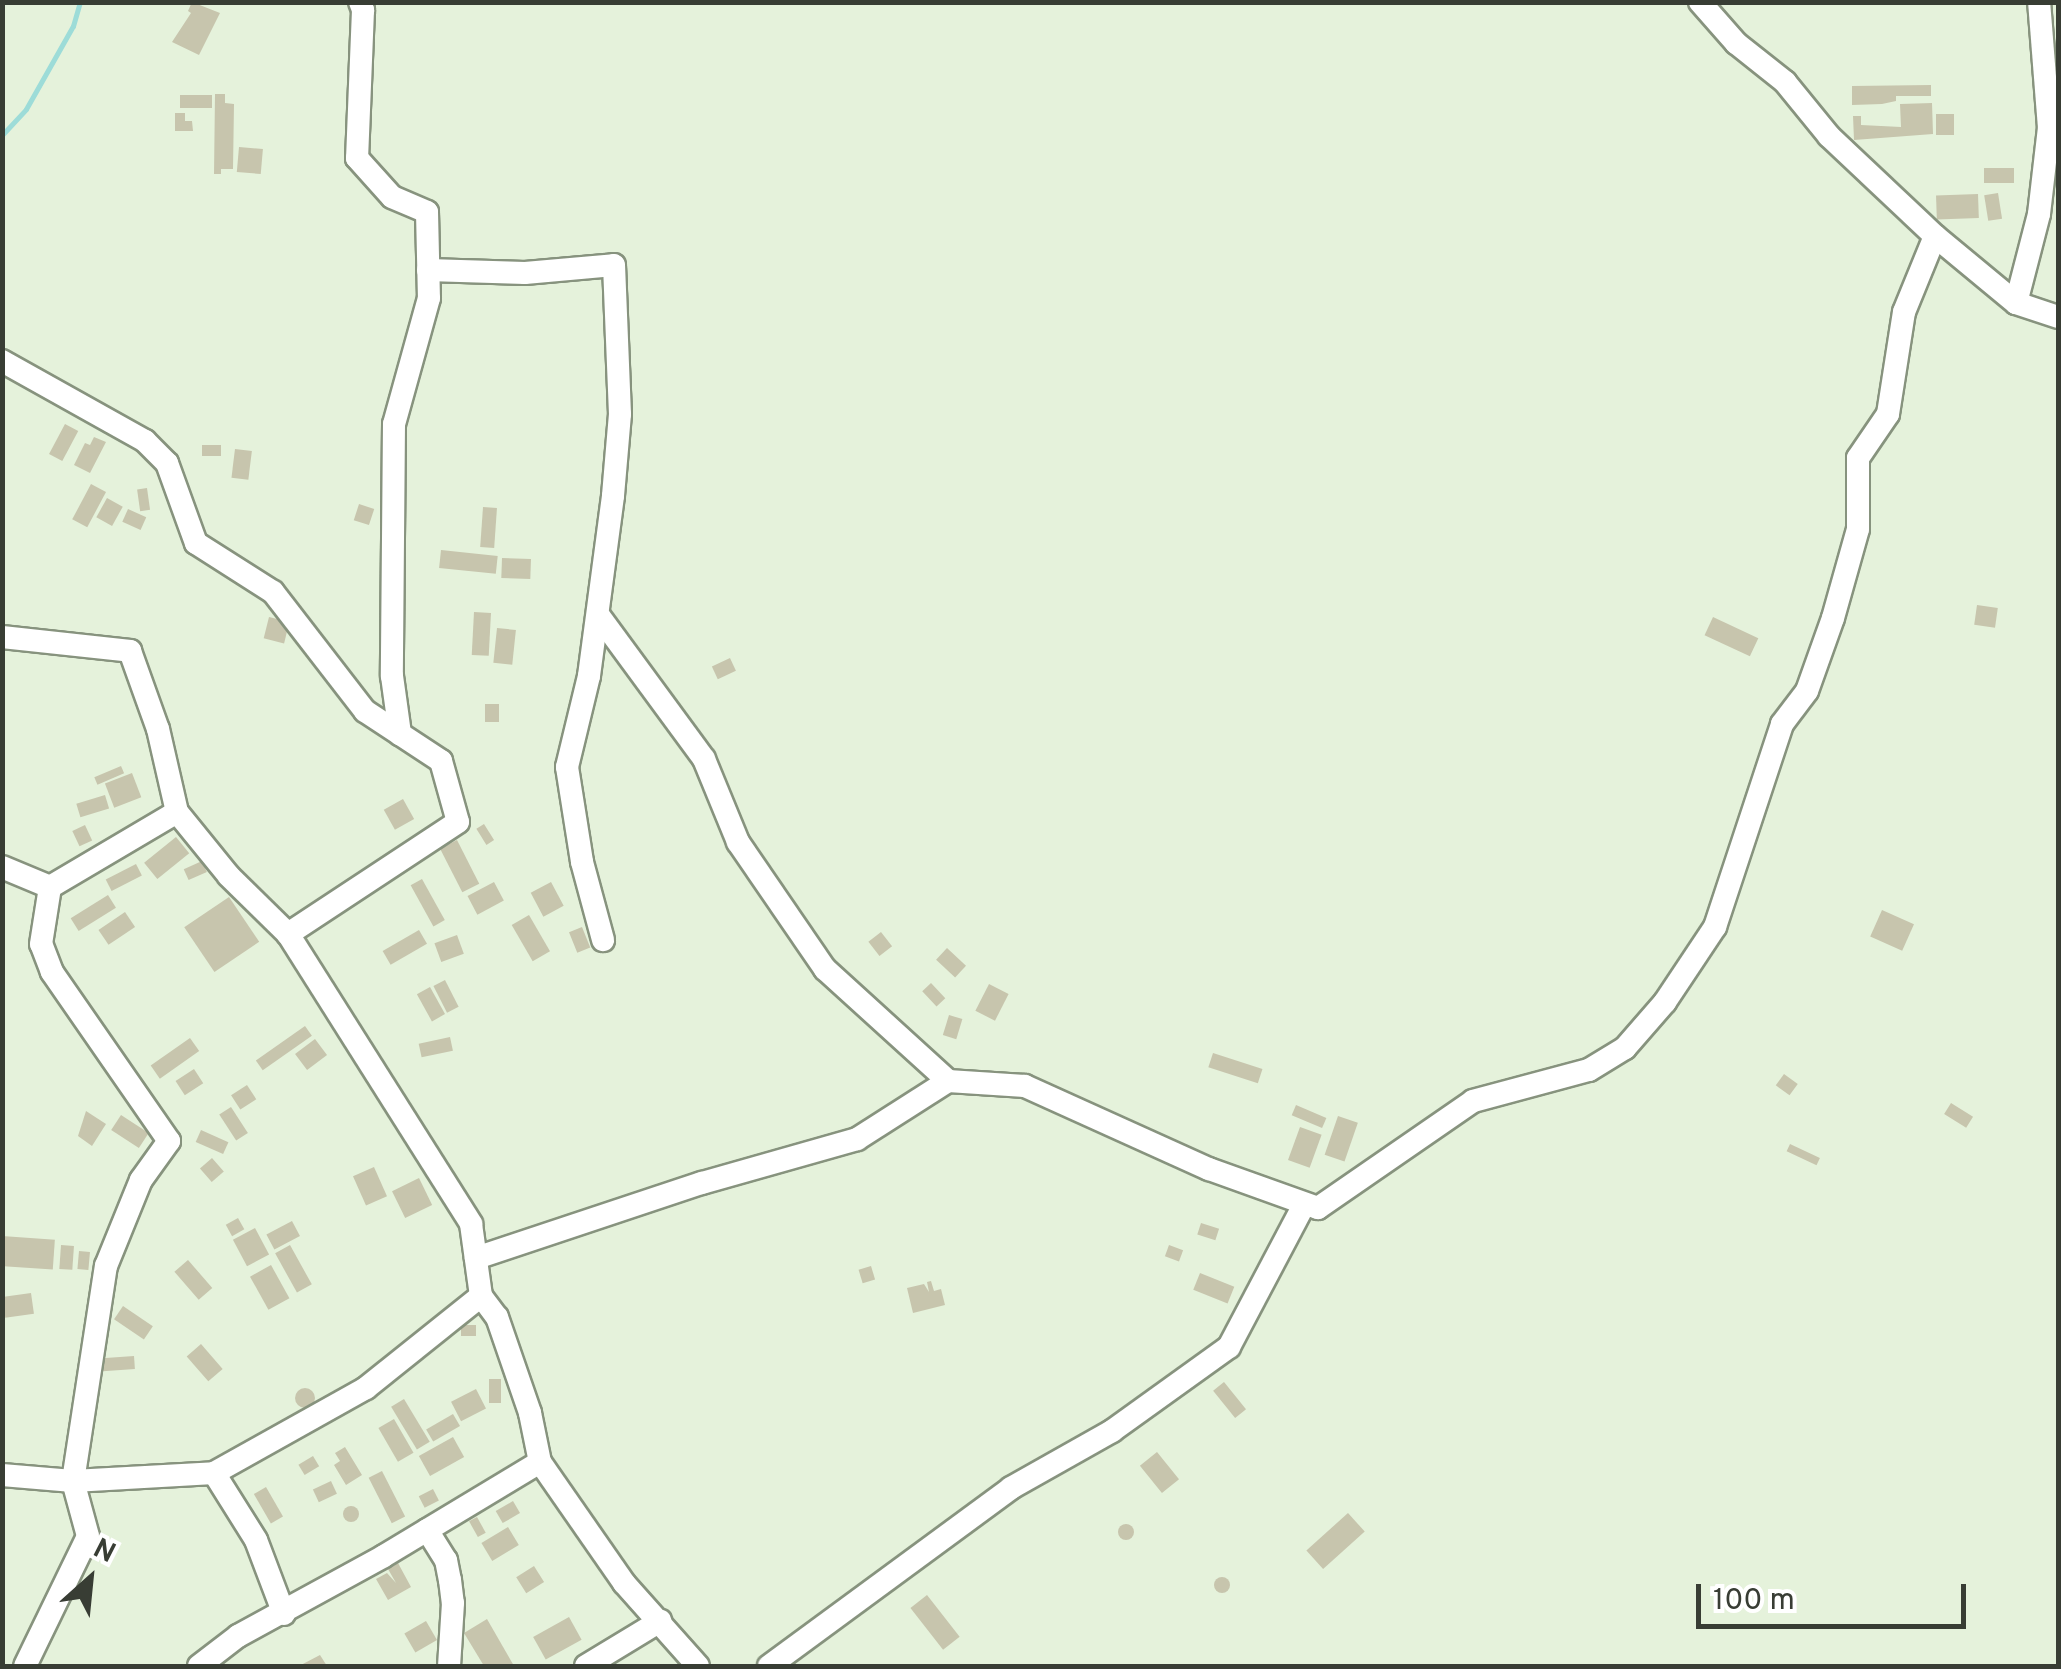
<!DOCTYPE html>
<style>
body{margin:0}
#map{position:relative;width:2061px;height:1669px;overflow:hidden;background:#e5f2db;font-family:Overpass,sans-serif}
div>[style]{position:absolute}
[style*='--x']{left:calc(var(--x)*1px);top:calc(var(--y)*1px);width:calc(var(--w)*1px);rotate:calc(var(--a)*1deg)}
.stream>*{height:5px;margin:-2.5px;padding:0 2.5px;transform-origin:2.5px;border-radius:2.5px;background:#9ddcd8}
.building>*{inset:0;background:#c7c5ad;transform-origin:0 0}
.round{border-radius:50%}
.roads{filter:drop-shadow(2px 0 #87937e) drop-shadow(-2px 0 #87937e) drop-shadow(0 2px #87937e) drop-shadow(0 -2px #87937e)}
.minor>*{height:22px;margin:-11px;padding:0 11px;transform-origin:11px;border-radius:11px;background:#fff}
span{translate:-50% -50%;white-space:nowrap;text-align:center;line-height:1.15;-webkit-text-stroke:8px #fff;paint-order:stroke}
.frame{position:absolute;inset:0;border:5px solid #383d34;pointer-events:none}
.north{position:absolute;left:40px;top:1529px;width:100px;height:100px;-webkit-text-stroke:8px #fff;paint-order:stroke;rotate:27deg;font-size:28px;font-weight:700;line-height:40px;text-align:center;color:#383d34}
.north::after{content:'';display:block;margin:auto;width:35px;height:45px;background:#383d34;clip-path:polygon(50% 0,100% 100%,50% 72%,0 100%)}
.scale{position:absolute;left:1696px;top:1584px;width:270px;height:45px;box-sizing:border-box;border:5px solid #383d34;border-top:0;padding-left:12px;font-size:30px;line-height:35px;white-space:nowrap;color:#383d34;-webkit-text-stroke:8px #fff;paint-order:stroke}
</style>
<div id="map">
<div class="stream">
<i style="--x:2;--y:135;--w:35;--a:-47"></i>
<i style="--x:26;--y:109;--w:95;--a:-60.5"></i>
<i style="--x:73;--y:26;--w:25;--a:-74"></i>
</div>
<div class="building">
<i style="clip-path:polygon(192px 2px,220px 13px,199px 55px,172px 42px,191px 13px,188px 11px)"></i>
<i style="clip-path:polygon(1931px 85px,1931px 96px,1896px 96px,1896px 101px,1882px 104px,1852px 105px,1852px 86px)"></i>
<i style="clip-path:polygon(215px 94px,225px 94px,225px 103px,234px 104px,233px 169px,221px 169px,221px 174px,214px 174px)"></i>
<i style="left:212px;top:95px;width:13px;height:32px;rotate:90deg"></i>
<i style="clip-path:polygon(1932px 103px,1933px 134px,1854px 140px,1853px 116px,1861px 116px,1861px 125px,1901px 127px,1900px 104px)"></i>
<i style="clip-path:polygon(175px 113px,185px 113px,185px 121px,192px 121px,193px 131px,175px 131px)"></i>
<i style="left:1936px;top:114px;width:18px;height:21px"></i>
<i style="left:239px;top:147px;width:24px;height:25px;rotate:5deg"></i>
<i style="left:1984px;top:168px;width:30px;height:15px"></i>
<i style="left:1998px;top:193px;width:26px;height:14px;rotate:81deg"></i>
<i style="left:1978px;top:194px;width:24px;height:42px;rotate:88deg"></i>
<i style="left:65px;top:424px;width:15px;height:34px;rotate:28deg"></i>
<i style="clip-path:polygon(94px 437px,106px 442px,90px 473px,74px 465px,85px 443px,90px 445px)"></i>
<i style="left:202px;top:445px;width:19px;height:11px"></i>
<i style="left:235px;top:449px;width:17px;height:29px;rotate:7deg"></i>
<i style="left:91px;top:484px;width:17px;height:40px;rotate:28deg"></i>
<i style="left:147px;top:488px;width:22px;height:10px;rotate:82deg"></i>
<i style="left:107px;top:498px;width:18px;height:22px;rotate:29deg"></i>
<i style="left:359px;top:504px;width:16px;height:17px;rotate:18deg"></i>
<i style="left:483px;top:507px;width:14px;height:40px;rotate:4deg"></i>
<i style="left:128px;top:509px;width:20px;height:14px;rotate:24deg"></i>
<i style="left:441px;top:550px;width:57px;height:18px;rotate:6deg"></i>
<i style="left:502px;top:558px;width:29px;height:20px;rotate:2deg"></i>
<i style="left:1977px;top:605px;width:21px;height:20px;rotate:8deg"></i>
<i style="left:474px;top:612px;width:17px;height:43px;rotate:3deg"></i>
<i style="left:269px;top:617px;width:21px;height:22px;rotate:14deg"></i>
<i style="left:1713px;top:617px;width:50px;height:20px;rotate:25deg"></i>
<i style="left:497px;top:628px;width:19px;height:35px;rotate:6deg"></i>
<i style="left:730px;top:658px;width:14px;height:20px;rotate:65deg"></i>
<i style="left:485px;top:704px;width:14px;height:18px"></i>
<i style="left:121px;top:766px;width:8px;height:29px;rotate:67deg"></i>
<i style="left:132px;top:773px;width:26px;height:29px;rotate:69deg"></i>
<i style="left:105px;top:795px;width:14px;height:30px;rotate:73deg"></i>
<i style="left:403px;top:799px;width:23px;height:22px;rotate:61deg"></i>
<i style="left:484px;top:824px;width:19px;height:9px;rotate:58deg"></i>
<i style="left:85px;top:825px;width:17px;height:14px;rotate:65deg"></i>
<i style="left:176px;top:837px;width:21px;height:41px;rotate:51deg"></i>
<i style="left:457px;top:840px;width:49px;height:19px;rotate:63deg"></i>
<i style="left:202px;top:861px;width:12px;height:20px;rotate:66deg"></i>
<i style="left:136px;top:864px;width:13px;height:34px;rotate:63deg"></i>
<i style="left:422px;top:879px;width:47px;height:13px;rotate:61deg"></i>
<i style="left:494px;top:882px;width:21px;height:30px;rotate:62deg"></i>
<i style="left:551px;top:882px;width:27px;height:23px;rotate:62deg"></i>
<i style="left:108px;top:895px;width:15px;height:44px;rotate:58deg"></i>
<i style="left:229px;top:897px;width:54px;height:54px;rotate:56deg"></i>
<i style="left:1882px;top:910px;width:35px;height:29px;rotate:24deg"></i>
<i style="left:125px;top:912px;width:18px;height:32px;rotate:56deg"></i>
<i style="left:529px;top:915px;width:42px;height:20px;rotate:60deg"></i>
<i style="left:582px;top:927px;width:22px;height:14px;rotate:68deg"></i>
<i style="left:419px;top:930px;width:16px;height:42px;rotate:60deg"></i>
<i style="left:881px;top:932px;width:18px;height:16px;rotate:52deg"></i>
<i style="left:457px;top:935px;width:20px;height:24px;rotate:70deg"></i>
<i style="left:947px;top:948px;width:26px;height:16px;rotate:43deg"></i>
<i style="left:445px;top:980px;width:30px;height:13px;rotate:63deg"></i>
<i style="left:931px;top:983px;width:21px;height:12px;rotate:47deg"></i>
<i style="left:989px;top:984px;width:22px;height:30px;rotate:27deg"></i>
<i style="left:430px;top:987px;width:31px;height:15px;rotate:61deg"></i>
<i style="left:949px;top:1015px;width:14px;height:21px;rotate:17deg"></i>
<i style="left:305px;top:1026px;width:12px;height:60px;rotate:55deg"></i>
<i style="left:450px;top:1037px;width:14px;height:32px;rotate:78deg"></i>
<i style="left:190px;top:1038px;width:16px;height:48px;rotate:55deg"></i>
<i style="left:315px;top:1039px;width:20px;height:25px;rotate:53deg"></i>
<i style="left:1213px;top:1053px;width:52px;height:15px;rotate:18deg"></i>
<i style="left:194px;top:1069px;width:17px;height:22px;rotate:57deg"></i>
<i style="left:1784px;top:1074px;width:17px;height:14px;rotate:36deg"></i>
<i style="left:247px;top:1085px;width:17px;height:19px;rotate:57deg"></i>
<i style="left:1951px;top:1103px;width:26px;height:13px;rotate:32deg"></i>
<i style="left:1296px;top:1105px;width:33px;height:11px;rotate:23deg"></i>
<i style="left:231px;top:1107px;width:31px;height:14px;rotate:57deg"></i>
<i style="clip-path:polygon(86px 1111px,106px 1124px,92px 1146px,78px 1136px)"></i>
<i style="left:121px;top:1115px;width:33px;height:18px;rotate:33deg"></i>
<i style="left:1338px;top:1116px;width:21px;height:41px;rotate:19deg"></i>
<i style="left:1300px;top:1127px;width:23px;height:35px;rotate:20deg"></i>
<i style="left:201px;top:1130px;width:30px;height:13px;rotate:24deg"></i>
<i style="left:1790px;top:1144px;width:33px;height:8px;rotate:25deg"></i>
<i style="left:212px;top:1158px;width:18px;height:16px;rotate:49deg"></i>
<i style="left:374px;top:1167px;width:32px;height:23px;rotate:66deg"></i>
<i style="left:419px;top:1178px;width:30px;height:30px;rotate:64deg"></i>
<i style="left:238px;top:1218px;width:13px;height:14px;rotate:61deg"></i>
<i style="left:292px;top:1221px;width:17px;height:29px;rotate:62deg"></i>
<i style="left:1201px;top:1223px;width:19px;height:12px;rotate:18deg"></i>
<i style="left:255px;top:1228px;width:30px;height:25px;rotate:62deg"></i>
<i style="left:2px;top:1236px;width:53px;height:30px;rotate:4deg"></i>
<i style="left:61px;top:1245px;width:13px;height:24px;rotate:4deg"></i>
<i style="left:290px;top:1245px;width:45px;height:17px;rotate:61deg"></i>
<i style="left:1169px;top:1245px;width:15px;height:12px;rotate:20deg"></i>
<i style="left:79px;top:1251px;width:11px;height:18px;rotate:5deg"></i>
<i style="left:188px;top:1260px;width:37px;height:18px;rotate:49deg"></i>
<i style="left:271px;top:1265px;width:38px;height:24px;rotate:61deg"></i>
<i style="left:871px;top:1266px;width:14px;height:13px;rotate:73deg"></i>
<i style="left:1200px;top:1273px;width:37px;height:18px;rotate:22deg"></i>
<i style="clip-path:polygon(931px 1281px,934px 1291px,941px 1289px,945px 1305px,913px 1313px,907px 1288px,924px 1284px,929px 1292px,927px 1282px)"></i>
<i style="left:31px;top:1293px;width:21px;height:29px;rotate:82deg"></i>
<i style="left:123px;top:1306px;width:36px;height:16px;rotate:34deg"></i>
<i style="left:461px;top:1325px;width:15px;height:11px"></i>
<i style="left:201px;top:1344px;width:33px;height:19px;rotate:49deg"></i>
<i style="left:134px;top:1356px;width:13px;height:32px;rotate:86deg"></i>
<i style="left:489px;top:1379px;width:12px;height:24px"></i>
<i style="left:1224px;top:1382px;width:35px;height:14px;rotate:51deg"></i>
<i class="round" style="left:295px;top:1388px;width:20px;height:20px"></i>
<i style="left:476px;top:1389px;width:22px;height:28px;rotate:63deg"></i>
<i style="left:404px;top:1399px;width:50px;height:15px;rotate:59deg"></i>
<i style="left:453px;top:1414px;width:14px;height:31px;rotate:60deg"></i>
<i style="left:394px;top:1419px;width:39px;height:18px;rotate:60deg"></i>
<i style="left:453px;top:1437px;width:23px;height:39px;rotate:61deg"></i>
<i style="clip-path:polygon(345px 1447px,362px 1475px,346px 1485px,334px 1465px,340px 1461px,335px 1453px)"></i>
<i style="left:1157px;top:1452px;width:35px;height:22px;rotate:51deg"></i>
<i style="left:313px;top:1456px;width:12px;height:17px;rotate:59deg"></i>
<i style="left:382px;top:1471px;width:51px;height:15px;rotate:63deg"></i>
<i style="left:331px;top:1481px;width:14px;height:20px;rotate:65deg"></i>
<i style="left:266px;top:1487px;width:34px;height:14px;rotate:60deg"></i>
<i style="left:433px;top:1489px;width:13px;height:16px;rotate:63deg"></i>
<i style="left:513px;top:1501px;width:14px;height:20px;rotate:60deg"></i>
<i class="round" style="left:343px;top:1506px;width:16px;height:16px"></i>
<i style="left:1348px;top:1513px;width:25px;height:56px;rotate:48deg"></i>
<i style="left:477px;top:1517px;width:18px;height:9px;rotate:61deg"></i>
<i class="round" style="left:1118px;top:1524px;width:16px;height:16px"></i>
<i style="left:508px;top:1527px;width:21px;height:31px;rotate:59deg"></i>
<i style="clip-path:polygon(398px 1563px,411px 1587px,388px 1600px,376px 1579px,387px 1573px,396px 1583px,388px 1569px)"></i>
<i style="left:534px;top:1566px;width:19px;height:21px;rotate:58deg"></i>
<i class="round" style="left:1214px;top:1577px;width:16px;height:16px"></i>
<i style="left:927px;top:1595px;width:53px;height:21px;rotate:52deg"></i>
<i style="left:569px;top:1617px;width:26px;height:41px;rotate:61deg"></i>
<i style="clip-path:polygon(487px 1619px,514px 1666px,484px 1666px,464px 1633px)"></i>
<i style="left:426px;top:1621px;width:22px;height:25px;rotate:60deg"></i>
<i style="clip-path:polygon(320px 1655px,327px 1666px,299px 1666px)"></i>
</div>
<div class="roads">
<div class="minor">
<i style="--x:360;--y:2;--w:9;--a:69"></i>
<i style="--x:363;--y:10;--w:148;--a:92.3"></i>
<i style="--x:357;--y:158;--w:52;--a:48.1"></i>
<i style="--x:392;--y:197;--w:38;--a:23"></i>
<i style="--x:427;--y:212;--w:86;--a:88.7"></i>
<i style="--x:429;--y:298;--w:131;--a:105.5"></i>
<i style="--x:394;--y:424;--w:252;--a:90.5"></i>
<i style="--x:392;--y:676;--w:59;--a:82.1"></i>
<i style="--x:1700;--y:2;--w:55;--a:48.7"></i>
<i style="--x:1736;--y:43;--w:63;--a:38.5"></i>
<i style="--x:1785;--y:82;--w:70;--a:50.8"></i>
<i style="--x:1829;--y:136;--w:146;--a:43.3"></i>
<i style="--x:1935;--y:236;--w:105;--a:39.6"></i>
<i style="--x:2016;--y:303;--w:44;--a:18.4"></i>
<i style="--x:428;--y:270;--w:97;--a:1.8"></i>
<i style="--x:525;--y:273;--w:89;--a:-5.1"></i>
<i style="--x:614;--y:265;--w:149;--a:87.7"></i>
<i style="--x:620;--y:414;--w:82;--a:94.9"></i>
<i style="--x:613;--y:496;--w:182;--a:97.6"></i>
<i style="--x:589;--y:676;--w:94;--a:103.6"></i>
<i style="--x:567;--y:767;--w:96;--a:81"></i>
<i style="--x:582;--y:862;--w:81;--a:74.9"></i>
<i style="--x:2016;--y:303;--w:92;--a:-75.5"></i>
<i style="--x:2039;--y:214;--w:87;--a:-83.4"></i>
<i style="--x:2049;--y:128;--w:126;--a:-94.5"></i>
<i style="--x:2;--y:361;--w:164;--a:29.2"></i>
<i style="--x:145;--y:441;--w:31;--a:45"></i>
<i style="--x:167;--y:463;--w:85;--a:70.1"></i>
<i style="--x:196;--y:543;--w:91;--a:32.5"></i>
<i style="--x:273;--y:592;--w:150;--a:52.3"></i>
<i style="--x:365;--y:711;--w:91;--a:33.3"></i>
<i style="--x:441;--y:761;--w:63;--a:74.4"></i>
<i style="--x:458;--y:822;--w:204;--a:146.6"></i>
<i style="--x:599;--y:616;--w:177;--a:53.7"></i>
<i style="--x:704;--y:759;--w:90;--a:67.7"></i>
<i style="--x:738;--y:842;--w:154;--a:55.6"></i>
<i style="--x:825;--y:969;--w:166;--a:42.3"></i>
<i style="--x:948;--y:1081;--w:77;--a:3.7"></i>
<i style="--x:1025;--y:1086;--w:202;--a:24.3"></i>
<i style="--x:1209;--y:1169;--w:116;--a:19.7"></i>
<i style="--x:1318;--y:1208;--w:188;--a:-34.6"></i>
<i style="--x:1473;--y:1101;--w:120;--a:-15"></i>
<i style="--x:1589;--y:1070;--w:42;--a:-31.4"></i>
<i style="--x:1625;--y:1048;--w:61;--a:-49"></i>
<i style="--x:1665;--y:1002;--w:90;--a:-56.3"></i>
<i style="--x:1715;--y:927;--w:214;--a:-71.7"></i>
<i style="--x:1782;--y:724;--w:41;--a:-52.9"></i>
<i style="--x:1807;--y:691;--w:77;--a:-70.4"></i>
<i style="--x:1833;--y:618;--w:92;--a:-74.3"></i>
<i style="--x:1858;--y:529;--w:71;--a:-90"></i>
<i style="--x:1858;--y:458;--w:53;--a:-55.7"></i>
<i style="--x:1888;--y:414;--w:103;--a:-81.1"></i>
<i style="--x:1904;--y:312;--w:82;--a:-67.8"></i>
<i style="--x:2;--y:637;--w:129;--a:6.2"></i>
<i style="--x:130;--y:651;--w:83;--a:70.3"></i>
<i style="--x:158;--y:729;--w:85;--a:77.1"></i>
<i style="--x:177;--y:812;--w:82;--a:50.9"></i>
<i style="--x:229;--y:876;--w:83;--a:44.5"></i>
<i style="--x:288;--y:934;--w:343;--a:57.7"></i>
<i style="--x:471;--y:1224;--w:73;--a:82.1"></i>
<i style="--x:481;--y:1296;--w:26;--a:53"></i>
<i style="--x:497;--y:1317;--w:102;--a:71"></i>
<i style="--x:530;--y:1413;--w:50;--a:78.5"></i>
<i style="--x:540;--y:1462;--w:147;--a:55.2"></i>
<i style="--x:624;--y:1583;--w:111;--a:48.3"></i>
<i style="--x:2;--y:867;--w:52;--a:22.6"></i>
<i style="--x:50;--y:887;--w:147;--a:-30.6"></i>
<i style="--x:476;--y:1258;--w:238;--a:-18.4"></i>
<i style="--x:702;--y:1183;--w:161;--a:-15.8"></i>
<i style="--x:857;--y:1139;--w:108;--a:-32.5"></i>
<i style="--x:214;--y:1473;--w:79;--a:57.9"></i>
<i style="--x:256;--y:1540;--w:79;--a:69.3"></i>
<i style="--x:2;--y:1475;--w:71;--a:4.8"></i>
<i style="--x:73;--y:1481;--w:141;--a:-3.2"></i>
<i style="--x:214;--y:1473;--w:174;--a:-29.2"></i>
<i style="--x:366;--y:1388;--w:147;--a:-38.7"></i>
<i style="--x:427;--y:1530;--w:36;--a:58"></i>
<i style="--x:446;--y:1560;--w:20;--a:79"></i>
<i style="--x:450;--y:1580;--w:23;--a:83"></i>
<i style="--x:453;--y:1603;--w:63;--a:93.6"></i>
<i style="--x:25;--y:1666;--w:144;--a:-64.1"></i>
<i style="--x:88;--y:1536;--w:57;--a:-105.3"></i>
<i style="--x:73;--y:1481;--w:218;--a:-81.3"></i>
<i style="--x:106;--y:1266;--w:93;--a:-67.9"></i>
<i style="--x:141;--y:1180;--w:48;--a:-54.3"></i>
<i style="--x:169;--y:1141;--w:206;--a:-124.7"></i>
<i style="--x:52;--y:972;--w:30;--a:-111"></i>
<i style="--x:41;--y:944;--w:58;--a:-81"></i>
<i style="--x:199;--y:1666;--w:49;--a:-37.6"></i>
<i style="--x:238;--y:1636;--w:166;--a:-28.7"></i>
<i style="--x:384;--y:1556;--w:182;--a:-31.1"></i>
<i style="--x:586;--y:1666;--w:87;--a:-31.3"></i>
<i style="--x:769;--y:1666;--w:300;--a:-36.3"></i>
<i style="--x:1011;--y:1488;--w:116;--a:-29.4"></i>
<i style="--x:1112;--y:1431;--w:144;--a:-35.7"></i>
<i style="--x:1229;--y:1347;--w:161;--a:-62.2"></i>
</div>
</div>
<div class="frame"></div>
<div class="north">N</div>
<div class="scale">100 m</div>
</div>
